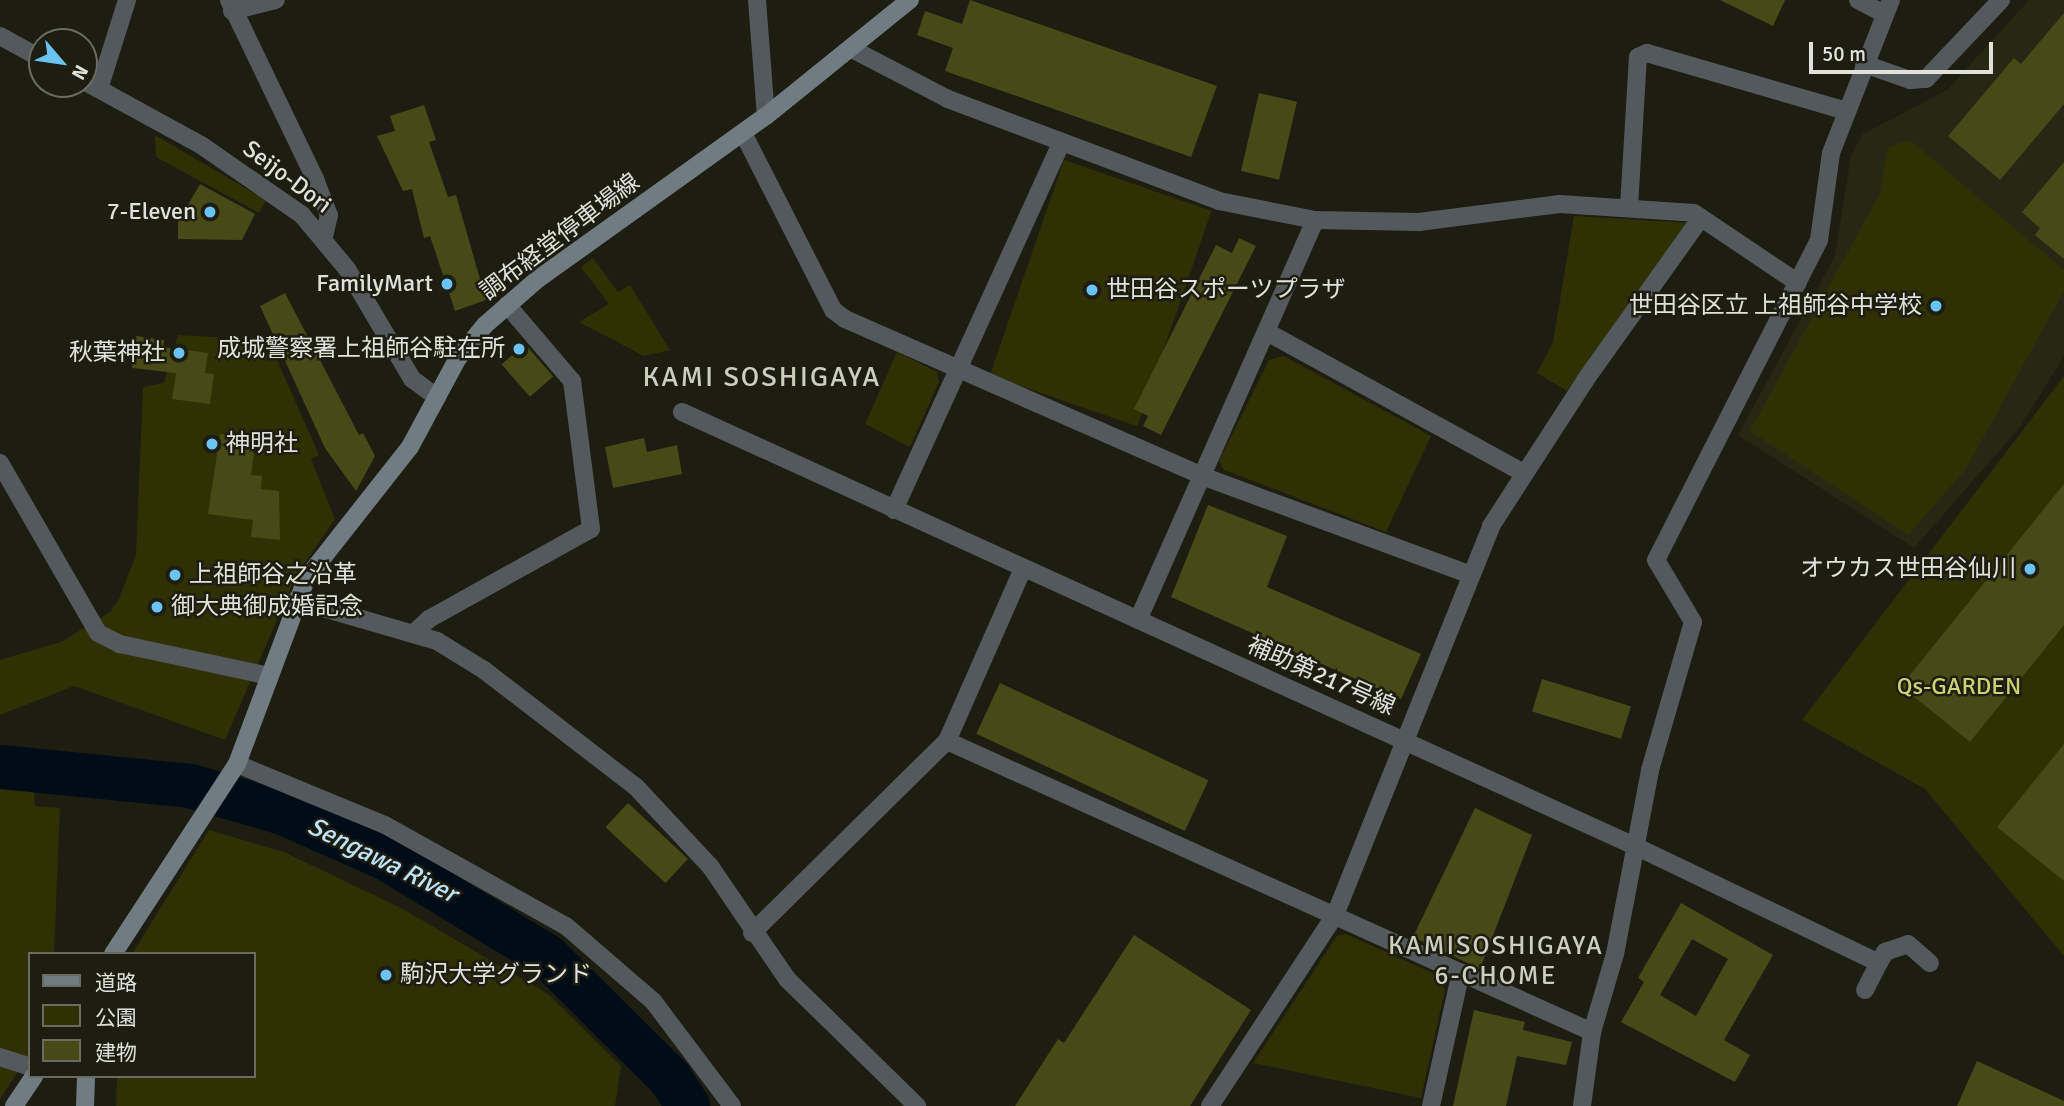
<!DOCTYPE html>
<meta charset="utf-8">
<style>
body{margin:0}
#map{position:relative;width:2064px;height:1106px;overflow:hidden;background:#1d1e11;font-family:Signika,"Noto Sans JP",sans-serif}
div>[style]{position:absolute}
[style*='--x']{left:calc(var(--x)*1px);top:calc(var(--y)*1px);width:calc(var(--w)*1px);rotate:calc(var(--a)*1deg)}
.built>*{inset:0;background:#262814}
.green>*{inset:0;background:#2f3104;transform-origin:0 0}
.river>*{height:44px;margin:-22px;padding:0 22px;transform-origin:22px;border-radius:22px;background:#000c16}
.building>*{inset:0;background:#474a17;transform-origin:0 0}
.minor>*{height:18px;margin:-9px;padding:0 9px;transform-origin:9px;border-radius:9px;background:#53595d}
.tertiary>*{height:18px;margin:-9px;padding:0 9px;transform-origin:9px;border-radius:9px;background:#53595d}
.secondary>*{height:18px;margin:-9px;padding:0 9px;transform-origin:9px;border-radius:9px;background:#717c82}
.dots>*{width:19px;height:19px;translate:-50% -50%;box-sizing:border-box;border:4px solid #1d1e11;border-radius:50%}
span{translate:-50% -50%;white-space:nowrap;text-align:center;line-height:1.15;-webkit-text-stroke:5px #1d1e11;paint-order:stroke}
.street-label{font-size:24px;color:#e0e1d8}
.poi-label{font-size:24px;color:#e0e1d8}
.right{translate:-100% -50%;text-align:right}
.left{translate:0 -50%;text-align:left}
.park-label{font-size:24px;color:#cbd272}
.water-label{font-size:26px;color:#bee3f8;font-style:italic}
.neighbourhood-label{font-size:26px;color:#cdcfbe;letter-spacing:2px}
.quarter-label{font-size:28px;color:#cdcfbe;letter-spacing:2px}
.legend{position:absolute;left:28px;top:952px;width:228px;height:126px;box-sizing:border-box;background:#1d1e11;border:2px solid #6b6c61;margin:0;padding:9px 12px;list-style:none;font-size:21px;color:#e0e1d8}
.legend li{display:flex;align-items:center;gap:14px;height:35px}
.legend b{width:35px;border:2px solid #6b6c61}
.north{position:absolute;left:28px;top:28px;width:70px;height:70px;box-sizing:border-box;background:#1d1e11;border:2px solid #6b6c61;border-radius:50%;rotate:119deg;font-size:19px;font-weight:700;line-height:28px;text-align:center;color:#e0e1d8}
.north::after{content:'';display:block;margin:auto;width:24px;height:32px;background:#6ac3f1;clip-path:polygon(50% 0,100% 100%,50% 72%,0 100%)}
.scale{position:absolute;left:1809px;top:42px;width:184px;height:32px;box-sizing:border-box;border:4px solid #e0e1d8;border-top:0;padding-left:9px;font-size:21px;line-height:24px;white-space:nowrap;color:#e0e1d8;-webkit-text-stroke:5px #1d1e11;paint-order:stroke}
</style>
<div id="map">
<div class="built">
<i style="clip-path:polygon(2029px 0,2064px 0,2064px 356px,2020px 427px,1914px 548px,1738px 435px,1835px 256px,1851px 155px,1863px 134px,1947px 90px)"></i>
</div>
<div class="green">
<i style="clip-path:polygon(155px 135px,266px 200px,259px 213px,156px 157px)"></i>
<i style="clip-path:polygon(1910px 140px,2064px 270px,2064px 291px,1966px 469px,1908px 535px,1750px 431px,1879px 195px,1888px 147px)"></i>
<i style="left:1064px;top:160px;width:156px;height:228px;rotate:19deg"></i>
<i style="clip-path:polygon(1574px 216px,1687px 223px,1567px 391px,1537px 373px,1553px 342px)"></i>
<i style="clip-path:polygon(593px 258px,618px 292px,630px 285px,670px 350px,644px 356px,579px 322px,609px 304px,581px 267px)"></i>
<i style="clip-path:polygon(178px 335px,263px 340px,266px 348px,270px 344px,319px 455px,311px 459px,335px 519px,296px 576px,225px 740px,74px 686px,0 715px,0 660px,61px 642px,110px 612px,119px 599px,136px 555px,143px 387px,164px 383px)"></i>
<i style="clip-path:polygon(897px 352px,937px 372px,939px 382px,910px 447px,865px 424px)"></i>
<i style="clip-path:polygon(1284px 356px,1431px 436px,1386px 532px,1224px 470px,1219px 461px,1269px 360px)"></i>
<i style="clip-path:polygon(2064px 376px,2064px 956px,1925px 789px,1802px 720px)"></i>
<i style="clip-path:polygon(0 776px,33px 776px,35px 806px,60px 808px,54px 954px,30px 954px,30px 1053px,0 1099px)"></i>
<i style="clip-path:polygon(209px 830px,284px 852px,403px 909px,548px 994px,621px 1066px,615px 1106px,116px 1106px,117px 1076px,254px 1076px,254px 954px,132px 954px)"></i>
<i style="clip-path:polygon(1346px 934px,1437px 975px,1445px 990px,1421px 1098px,1253px 1063px,1337px 936px)"></i>
</div>
<div class="river">
<i style="--x:0;--y:767;--w:191;--a:5.7"></i>
<i style="--x:190;--y:786;--w:97;--a:16.2"></i>
<i style="--x:283;--y:813;--w:111;--a:23.8"></i>
<i style="--x:385;--y:858;--w:189;--a:31.2"></i>
<i style="--x:547;--y:956;--w:173;--a:44.8"></i>
<i style="--x:670;--y:1078;--w:33;--a:57"></i>
</div>
<div class="building">
<i style="clip-path:polygon(970px 0,1217px 86px,1191px 157px,945px 71px,953px 48px,917px 35px,925px 11px,962px 24px)"></i>
<i style="clip-path:polygon(1720px 0,1785px 0,1773px 26px)"></i>
<i style="clip-path:polygon(2064px 13px,2064px 104px,2000px 180px,1948px 136px,2014px 58px,2021px 64px)"></i>
<i style="left:1259px;top:93px;width:39px;height:80px;rotate:13deg"></i>
<i style="clip-path:polygon(424px 105px,436px 140px,429px 142px,448px 197px,456px 195px,486px 300px,455px 311px,430px 236px,424px 238px,412px 189px,403px 191px,377px 136px,395px 131px,390px 116px)"></i>
<i style="clip-path:polygon(2064px 162px,2064px 259px,2035px 235px,2040px 228px,2022px 212px)"></i>
<i style="clip-path:polygon(200px 184px,255px 214px,242px 240px,178px 239px,178px 222px)"></i>
<i style="clip-path:polygon(1239px 238px,1256px 246px,1161px 435px,1143px 426px,1148px 416px,1134px 409px,1216px 245px,1232px 253px)"></i>
<i style="clip-path:polygon(285px 293px,359px 435px,363px 433px,375px 456px,356px 491px,325px 448px,260px 306px)"></i>
<i style="clip-path:polygon(136px 336px,164px 340px,163px 347px,208px 353px,205px 373px,214px 374px,210px 404px,172px 399px,176px 373px,132px 368px)"></i>
<i style="left:525px;top:344px;width:43px;height:31px;rotate:49deg"></i>
<i style="clip-path:polygon(220px 434px,256px 438px,251px 475px,262px 476px,261px 489px,279px 491px,280px 540px,251px 537px,253px 520px,208px 514px)"></i>
<i style="clip-path:polygon(644px 438px,647px 452px,677px 445px,682px 474px,613px 488px,605px 447px)"></i>
<i style="clip-path:polygon(2064px 484px,2064px 625px,1970px 742px,1901px 686px)"></i>
<i style="clip-path:polygon(1208px 505px,1287px 536px,1267px 587px,1421px 654px,1401px 699px,1171px 597px)"></i>
<i style="left:1542px;top:679px;width:93px;height:34px;rotate:17deg"></i>
<i style="left:1000px;top:683px;width:230px;height:56px;rotate:25deg"></i>
<i style="clip-path:polygon(2064px 744px,2064px 881px,1997px 827px)"></i>
<i style="left:628px;top:803px;width:82px;height:33px;rotate:43deg"></i>
<i style="clip-path:polygon(1475px 808px,1532px 835px,1480px 969px,1413px 937px)"></i>
<i style="clip-path:polygon(evenodd,1681px 903px,1773px 955px,1724px 1040px,1750px 1055px,1735px 1082px,1621px 1022px,1644px 982px,1638px 978px,1681px 903px,1692px 939px,1728px 959px,1696px 1016px,1660px 995px,1692px 939px)"></i>
<i style="clip-path:polygon(1134px 935px,1251px 1010px,1190px 1106px,1015px 1106px,1058px 1039px,1064px 1043px)"></i>
<i style="clip-path:polygon(1474px 1010px,1525px 1022px,1523px 1030px,1572px 1042px,1566px 1065px,1517px 1056px,1506px 1106px,1453px 1106px)"></i>
<i style="clip-path:polygon(1977px 1061px,2064px 1101px,2064px 1106px,1957px 1106px)"></i>
</div>
<div class="minor">
<i style="--x:229;--y:0;--w:199;--a:64.3"></i>
<i style="--x:315;--y:179;--w:39;--a:69"></i>
<i style="--x:329;--y:215;--w:22;--a:103"></i>
<i style="--x:757;--y:0;--w:116;--a:85.6"></i>
<i style="--x:232;--y:11;--w:45;--a:-14"></i>
<i style="--x:852;--y:49;--w:108;--a:27.5"></i>
<i style="--x:948;--y:99;--w:290;--a:20.6"></i>
<i style="--x:1219;--y:201;--w:98;--a:11.2"></i>
<i style="--x:1315;--y:220;--w:104;--a:1.1"></i>
<i style="--x:1419;--y:222;--w:142;--a:-7.3"></i>
<i style="--x:1560;--y:204;--w:134;--a:3.8"></i>
<i style="--x:1694;--y:213;--w:125;--a:33.9"></i>
<i style="--x:1864;--y:64;--w:49;--a:19.2"></i>
<i style="--x:1910;--y:80;--w:16;--a:-4"></i>
<i style="--x:1926;--y:79;--w:109;--a:-46.5"></i>
<i style="--x:743;--y:133;--w:199;--a:63"></i>
<i style="--x:833;--y:310;--w:15;--a:37"></i>
<i style="--x:845;--y:319;--w:390;--a:23.7"></i>
<i style="--x:1202;--y:476;--w:284;--a:20.2"></i>
<i style="--x:1629;--y:207;--w:150;--a:-86.6"></i>
<i style="--x:1638;--y:57;--w:10;--a:-24"></i>
<i style="--x:1647;--y:53;--w:207;--a:16.2"></i>
<i style="--x:1267;--y:332;--w:293;--a:28.8"></i>
<i style="--x:0;--y:463;--w:196;--a:60"></i>
<i style="--x:98;--y:633;--w:25;--a:27"></i>
<i style="--x:120;--y:644;--w:152;--a:12.1"></i>
<i style="--x:894;--y:510;--w:401;--a:-65.5"></i>
<i style="--x:296;--y:600;--w:147;--a:16.2"></i>
<i style="--x:437;--y:641;--w:55;--a:31.7"></i>
<i style="--x:484;--y:670;--w:192;--a:37.6"></i>
<i style="--x:636;--y:787;--w:108;--a:46.9"></i>
<i style="--x:710;--y:866;--w:137;--a:55.7"></i>
<i style="--x:787;--y:979;--w:182;--a:44.3"></i>
<i style="--x:1138;--y:620;--w:437;--a:-66.1"></i>
<i style="--x:414;--y:633;--w:21;--a:-43"></i>
<i style="--x:429;--y:619;--w:185;--a:-29.1"></i>
<i style="--x:591;--y:529;--w:149;--a:-97.3"></i>
<i style="--x:572;--y:381;--w:100;--a:-130.5"></i>
<i style="--x:947;--y:741;--w:708;--a:24.28"></i>
<i style="--x:237;--y:764;--w:160;--a:22.4"></i>
<i style="--x:385;--y:825;--w:207;--a:29.2"></i>
<i style="--x:566;--y:926;--w:115;--a:40.8"></i>
<i style="--x:653;--y:1001;--w:131;--a:53"></i>
<i style="--x:1637;--y:847;--w:268;--a:25.6"></i>
<i style="--x:1879;--y:963;--w:13;--a:-61"></i>
<i style="--x:1885;--y:952;--w:24;--a:-19"></i>
<i style="--x:1908;--y:944;--w:29;--a:41"></i>
<i style="--x:752;--y:933;--w:274;--a:-44.6"></i>
<i style="--x:947;--y:741;--w:188;--a:-66.2"></i>
<i style="--x:1865;--y:990;--w:30;--a:-63"></i>
<i style="--x:0;--y:1057;--w:32;--a:18"></i>
<i style="--x:1210;--y:1106;--w:228;--a:-56.8"></i>
<i style="--x:1335;--y:915;--w:419;--a:-68.1"></i>
<i style="--x:1491;--y:526;--w:175;--a:-57.1"></i>
<i style="--x:1586;--y:379;--w:198;--a:-54.5"></i>
<i style="--x:1431;--y:1106;--w:137;--a:-77.4"></i>
<i style="--x:1582;--y:1106;--w:75;--a:-82.3"></i>
<i style="--x:1592;--y:1032;--w:81;--a:-73.6"></i>
<i style="--x:1615;--y:954;--w:187;--a:-79.2"></i>
<i style="--x:1650;--y:770;--w:154;--a:-73.8"></i>
<i style="--x:1693;--y:622;--w:72;--a:-120.8"></i>
<i style="--x:1656;--y:560;--w:359;--a:-63"></i>
<i style="--x:1819;--y:240;--w:88;--a:-82.1"></i>
<i style="--x:1831;--y:153;--w:164;--a:-68.6"></i>
</div>
<div class="tertiary">
<i style="--x:1858;--y:0;--w:30;--a:28"></i>
<i style="--x:0;--y:36;--w:48;--a:28.7"></i>
<i style="--x:84;--y:81;--w:133;--a:28.7"></i>
<i style="--x:201;--y:145;--w:123;--a:34.7"></i>
<i style="--x:302;--y:215;--w:70;--a:50.2"></i>
<i style="--x:347;--y:269;--w:128;--a:59.4"></i>
<i style="--x:412;--y:379;--w:31;--a:36"></i>
<i style="--x:99;--y:89;--w:93;--a:-72.5"></i>
<i style="--x:682;--y:412;--w:1049;--a:24.49"></i>
</div>
<div class="secondary">
<i style="--x:113;--y:954;--w:227;--a:-56.9"></i>
<i style="--x:237;--y:764;--w:197;--a:-69.5"></i>
<i style="--x:306;--y:579;--w:168;--a:-51.8"></i>
<i style="--x:410;--y:447;--w:101;--a:-61.7"></i>
<i style="--x:458;--y:358;--w:43;--a:-50.7"></i>
<i style="--x:485;--y:325;--w:70;--a:-41"></i>
<i style="--x:538;--y:279;--w:280;--a:-35.6"></i>
<i style="--x:766;--y:116;--w:185;--a:-38.9"></i>
<i style="--x:14;--y:1106;--w:36;--a:-56"></i>
<i style="--x:85;--y:1106;--w:30;--a:-88"></i>
</div>
<div class="dots">
<i style="left:210px;top:212px;background:#6ac3f1"></i>
<i style="left:447px;top:284px;background:#6ac3f1"></i>
<i style="left:1092px;top:290px;background:#6ac3f1"></i>
<i style="left:1936px;top:306px;background:#6ac3f1"></i>
<i style="left:519px;top:349px;background:#6ac3f1"></i>
<i style="left:179px;top:353px;background:#6ac3f1"></i>
<i style="left:212px;top:444px;background:#6ac3f1"></i>
<i style="left:2030px;top:569px;background:#6ac3f1"></i>
<i style="left:175px;top:575px;background:#6ac3f1"></i>
<i style="left:157px;top:607px;background:#6ac3f1"></i>
<i style="left:386px;top:975px;background:#6ac3f1"></i>
</div>
<div class="street-label">
<span style="left:287px;top:177px;rotate:37deg">Seijo-Dori</span>
<span style="left:560px;top:237px;rotate:-37deg">調布経堂停車場線</span>
<span style="left:1321px;top:676px;rotate:24deg">補助第217号線</span>
</div>
<div class="poi-label">
<span class="right" style="left:196px;top:212px">7-Eleven</span>
<span class="right" style="left:433px;top:284px">FamilyMart</span>
<span class="left" style="left:1106px;top:290px">世田谷スポーツプラザ</span>
<span class="right" style="left:1922px;top:306px">世田谷区立 上祖師谷中学校</span>
<span class="right" style="left:505px;top:349px">成城警察署上祖師谷駐在所</span>
<span class="right" style="left:165px;top:353px">秋葉神社</span>
<span class="left" style="left:226px;top:444px">神明社</span>
<span class="right" style="left:2016px;top:569px">オウカス世田谷仙川</span>
<span class="left" style="left:189px;top:575px">上祖師谷之沿革</span>
<span class="left" style="left:171px;top:607px">御大典御成婚記念</span>
<span class="left" style="left:400px;top:975px">駒沢大学グランド</span>
</div>
<div class="park-label">
<span style="left:1959px;top:687px">Qs-GARDEN</span>
</div>
<div class="water-label">
<span style="left:382px;top:861px;rotate:26deg">Sengawa River</span>
</div>
<div class="neighbourhood-label">
<span style="left:1496px;top:962px">KAMISOSHIGAYA<br>6-CHOME</span>
</div>
<div class="quarter-label">
<span style="left:762px;top:377px">KAMI SOSHIGAYA</span>
</div>
<ul class="legend">
<li><b style="height:9px;background:#717c82"></b>道路</li>
<li><b style="height:19px;background:#2f3104"></b>公園</li>
<li><b style="height:19px;background:#474a17"></b>建物</li>
</ul>
<div class="north">N</div>
<div class="scale">50 m</div>
</div>
